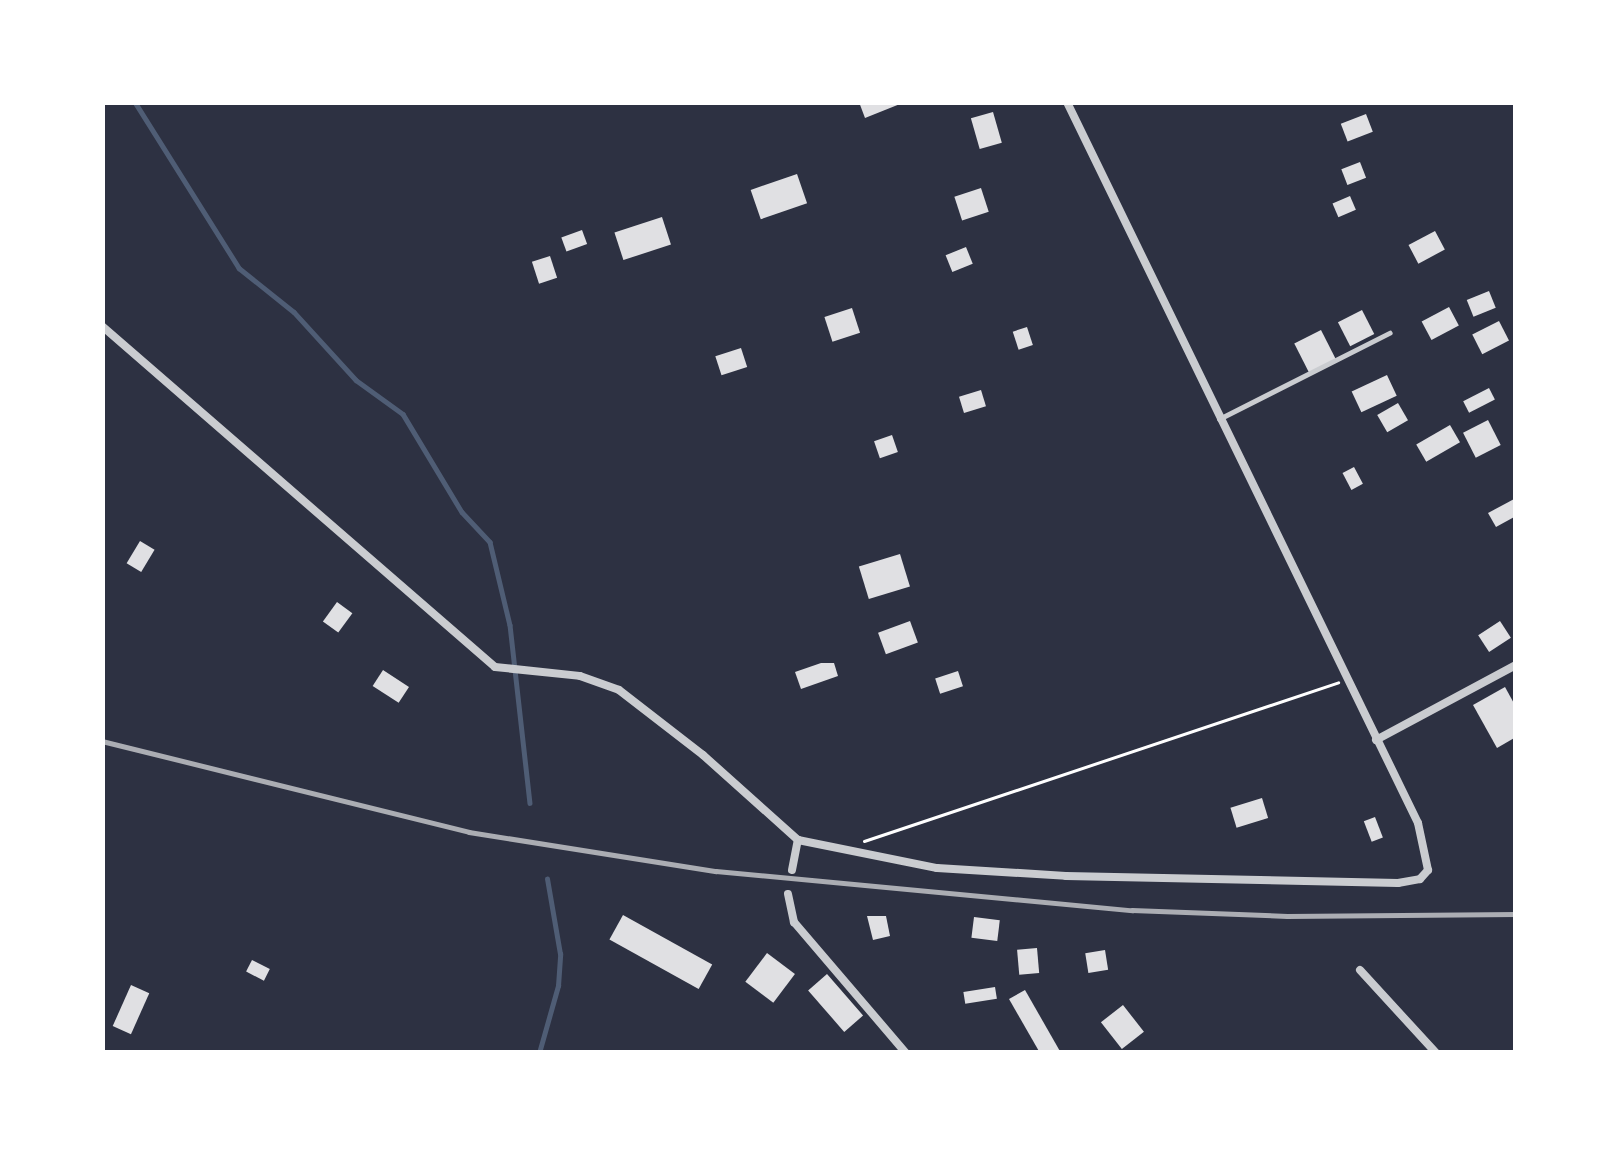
<!DOCTYPE html>
<style>
body{margin:0}
#map{position:relative;width:1618px;height:1155px;overflow:hidden;background:#2d3142;font-family:"Varela Round",sans-serif}
div>[style]{position:absolute}
[style*='--x']{left:calc(var(--x)*1px);top:calc(var(--y)*1px);width:calc(var(--w)*1px);rotate:calc(var(--a)*1deg)}
.stream>*{height:4.5px;margin:-2.25px;padding:0 2.25px;transform-origin:2.25px;border-radius:2.25px;background:#4f5d75}
.building>*{inset:0;background:#e0e0e3;transform-origin:0 0}
.path>*{height:3px;margin:-1.5px;padding:0 1.5px;transform-origin:1.5px;border-radius:1.5px;background:#fff}
.service>*{height:4.5px;margin:-2.25px;padding:0 2.25px;transform-origin:2.25px;border-radius:2.25px;background:#caccd0}
.minor>*{height:8px;margin:-4px;padding:0 4px;transform-origin:4px;border-radius:4px;background:#caccd0}
.rail>*{height:4.5px;margin:-2.25px;padding:0 2.25px;transform-origin:2.25px;border-radius:2.25px;background:#abadb3}
span{translate:-50% -50%;white-space:nowrap;text-align:center;line-height:1.15;-webkit-text-stroke:10px #fff;paint-order:stroke}
.frame{position:absolute;inset:0;border:105px solid #fff;pointer-events:none}
</style>
<div id="map">
<div class="stream">
<i style="--x:135;--y:102;--w:196;--a:57.9"></i>
<i style="--x:239;--y:268;--w:70;--a:38.7"></i>
<i style="--x:294;--y:312;--w:92;--a:47.6"></i>
<i style="--x:356;--y:380;--w:58;--a:35.9"></i>
<i style="--x:403;--y:414;--w:114;--a:59"></i>
<i style="--x:462;--y:512;--w:41;--a:47"></i>
<i style="--x:490;--y:542;--w:85;--a:76.5"></i>
<i style="--x:510;--y:625;--w:179;--a:83.6"></i>
<i style="--x:539;--y:1053;--w:70;--a:-74.2"></i>
<i style="--x:558;--y:986;--w:32;--a:-86"></i>
<i style="--x:560;--y:954;--w:76;--a:-99.8"></i>
</div>
<div class="building">
<i style="clip-path:polygon(859px 102px,905px 102px,865px 118px)"></i>
<i style="left:993px;top:112px;width:32px;height:23px;rotate:74deg"></i>
<i style="left:1366px;top:114px;width:19px;height:27px;rotate:69deg"></i>
<i style="left:1360px;top:162px;width:17px;height:20px;rotate:69deg"></i>
<i style="left:797px;top:174px;width:31px;height:49px;rotate:71deg"></i>
<i style="left:981px;top:188px;width:25px;height:28px;rotate:72deg"></i>
<i style="left:1350px;top:196px;width:15px;height:19px;rotate:67deg"></i>
<i style="left:662px;top:217px;width:29px;height:50px;rotate:72deg"></i>
<i style="left:582px;top:230px;width:15px;height:22px;rotate:70deg"></i>
<i style="left:1435px;top:231px;width:21px;height:30px;rotate:62deg"></i>
<i style="left:966px;top:247px;width:18px;height:22px;rotate:68deg"></i>
<i style="left:550px;top:256px;width:23px;height:19px;rotate:72deg"></i>
<i style="left:1489px;top:291px;width:18px;height:24px;rotate:68deg"></i>
<i style="left:1449px;top:307px;width:21px;height:31px;rotate:62deg"></i>
<i style="left:852px;top:308px;width:26px;height:29px;rotate:72deg"></i>
<i style="left:1362px;top:310px;width:27px;height:27px;rotate:63deg"></i>
<i style="left:1499px;top:321px;width:22px;height:30px;rotate:63deg"></i>
<i style="left:1027px;top:327px;width:19px;height:15px;rotate:72deg"></i>
<i style="left:1321px;top:330px;width:33px;height:30px;rotate:63deg"></i>
<i style="left:741px;top:348px;width:20px;height:27px;rotate:72deg"></i>
<i style="left:1387px;top:375px;width:23px;height:39px;rotate:65deg"></i>
<i style="left:1489px;top:388px;width:13px;height:29px;rotate:63deg"></i>
<i style="left:981px;top:390px;width:17px;height:23px;rotate:73deg"></i>
<i style="left:1398px;top:403px;width:20px;height:24px;rotate:60deg"></i>
<i style="left:1488px;top:420px;width:28px;height:28px;rotate:63deg"></i>
<i style="left:1450px;top:425px;width:20px;height:39px;rotate:60deg"></i>
<i style="left:892px;top:435px;width:18px;height:19px;rotate:71deg"></i>
<i style="left:1354px;top:467px;width:19px;height:13px;rotate:62deg"></i>
<i style="clip-path:polygon(1516px 498px,1516px 516px,1496px 527px,1488px 513px)"></i>
<i style="left:140px;top:541px;width:17px;height:26px;rotate:31deg"></i>
<i style="left:900px;top:554px;width:34px;height:43px;rotate:73deg"></i>
<i style="left:337px;top:602px;width:19px;height:24px;rotate:36deg"></i>
<i style="left:910px;top:621px;width:23px;height:34px;rotate:70deg"></i>
<i style="left:1500px;top:621px;width:20px;height:26px;rotate:57deg"></i>
<i style="clip-path:polygon(821px 663px,834px 663px,838px 676px,801px 689px,795px 672px)"></i>
<i style="left:383px;top:670px;width:31px;height:19px;rotate:33deg"></i>
<i style="left:958px;top:671px;width:16px;height:24px;rotate:72deg"></i>
<i style="clip-path:polygon(1505px 687px,1516px 707px,1516px 737px,1497px 748px,1473px 705px)"></i>
<i style="left:1262px;top:798px;width:21px;height:33px;rotate:73deg"></i>
<i style="left:1375px;top:817px;width:22px;height:12px;rotate:69deg"></i>
<i style="left:623px;top:915px;width:102px;height:28px;rotate:29deg"></i>
<i style="clip-path:polygon(867px 916px,886px 916px,890px 936px,873px 940px)"></i>
<i style="left:974px;top:917px;width:26px;height:21px;rotate:7deg"></i>
<i style="left:1037px;top:948px;width:25px;height:20px;rotate:85deg"></i>
<i style="left:1105px;top:950px;width:20px;height:20px;rotate:81deg"></i>
<i style="left:767px;top:953px;width:35px;height:36px;rotate:37deg"></i>
<i style="left:252px;top:960px;width:20px;height:13px;rotate:27deg"></i>
<i style="left:827px;top:974px;width:55px;height:25px;rotate:49deg"></i>
<i style="left:131px;top:985px;width:20px;height:45px;rotate:24deg"></i>
<i style="left:995px;top:987px;width:12px;height:32px;rotate:81deg"></i>
<i style="clip-path:polygon(1025px 990px,1061px 1053px,1040px 1053px,1009px 999px)"></i>
<i style="left:1123px;top:1005px;width:34px;height:28px;rotate:52deg"></i>
</div>
<div class="path">
<i style="--x:864;--y:841;--w:500;--a:-18.5"></i>
</div>
<div class="service">
<i style="--x:1219;--y:419;--w:191;--a:-26.8"></i>
</div>
<div class="minor">
<i style="--x:102;--y:326;--w:520;--a:40.95"></i>
<i style="--x:495;--y:667;--w:85;--a:6"></i>
<i style="--x:580;--y:676;--w:41;--a:19.7"></i>
<i style="--x:619;--y:690;--w:106;--a:37.7"></i>
<i style="--x:703;--y:755;--w:127;--a:41.8"></i>
<i style="--x:1376;--y:740;--w:159;--a:-28.2"></i>
<i style="--x:798;--y:840;--w:142;--a:11.4"></i>
<i style="--x:937;--y:868;--w:129;--a:3.5"></i>
<i style="--x:1066;--y:876;--w:332;--a:1.2"></i>
<i style="--x:1398;--y:883;--w:22;--a:-10"></i>
<i style="--x:1420;--y:879;--w:12;--a:-48"></i>
<i style="--x:1428;--y:870;--w:48;--a:-102"></i>
<i style="--x:1418;--y:823;--w:802;--a:-115.96"></i>
<i style="--x:792;--y:870;--w:31;--a:-79"></i>
<i style="--x:788;--y:894;--w:29;--a:78"></i>
<i style="--x:794;--y:922;--w:172;--a:49.5"></i>
<i style="--x:1360;--y:970;--w:113;--a:47.5"></i>
</div>
<div class="rail">
<i style="--x:102;--y:741;--w:378;--a:13.9"></i>
<i style="--x:469;--y:832;--w:250;--a:9"></i>
<i style="--x:716;--y:871;--w:418;--a:5.4"></i>
<i style="--x:1132;--y:910;--w:155;--a:2.2"></i>
<i style="--x:1287;--y:916;--w:229;--a:-0.5"></i>
</div>
<div class="frame"></div>
</div>
